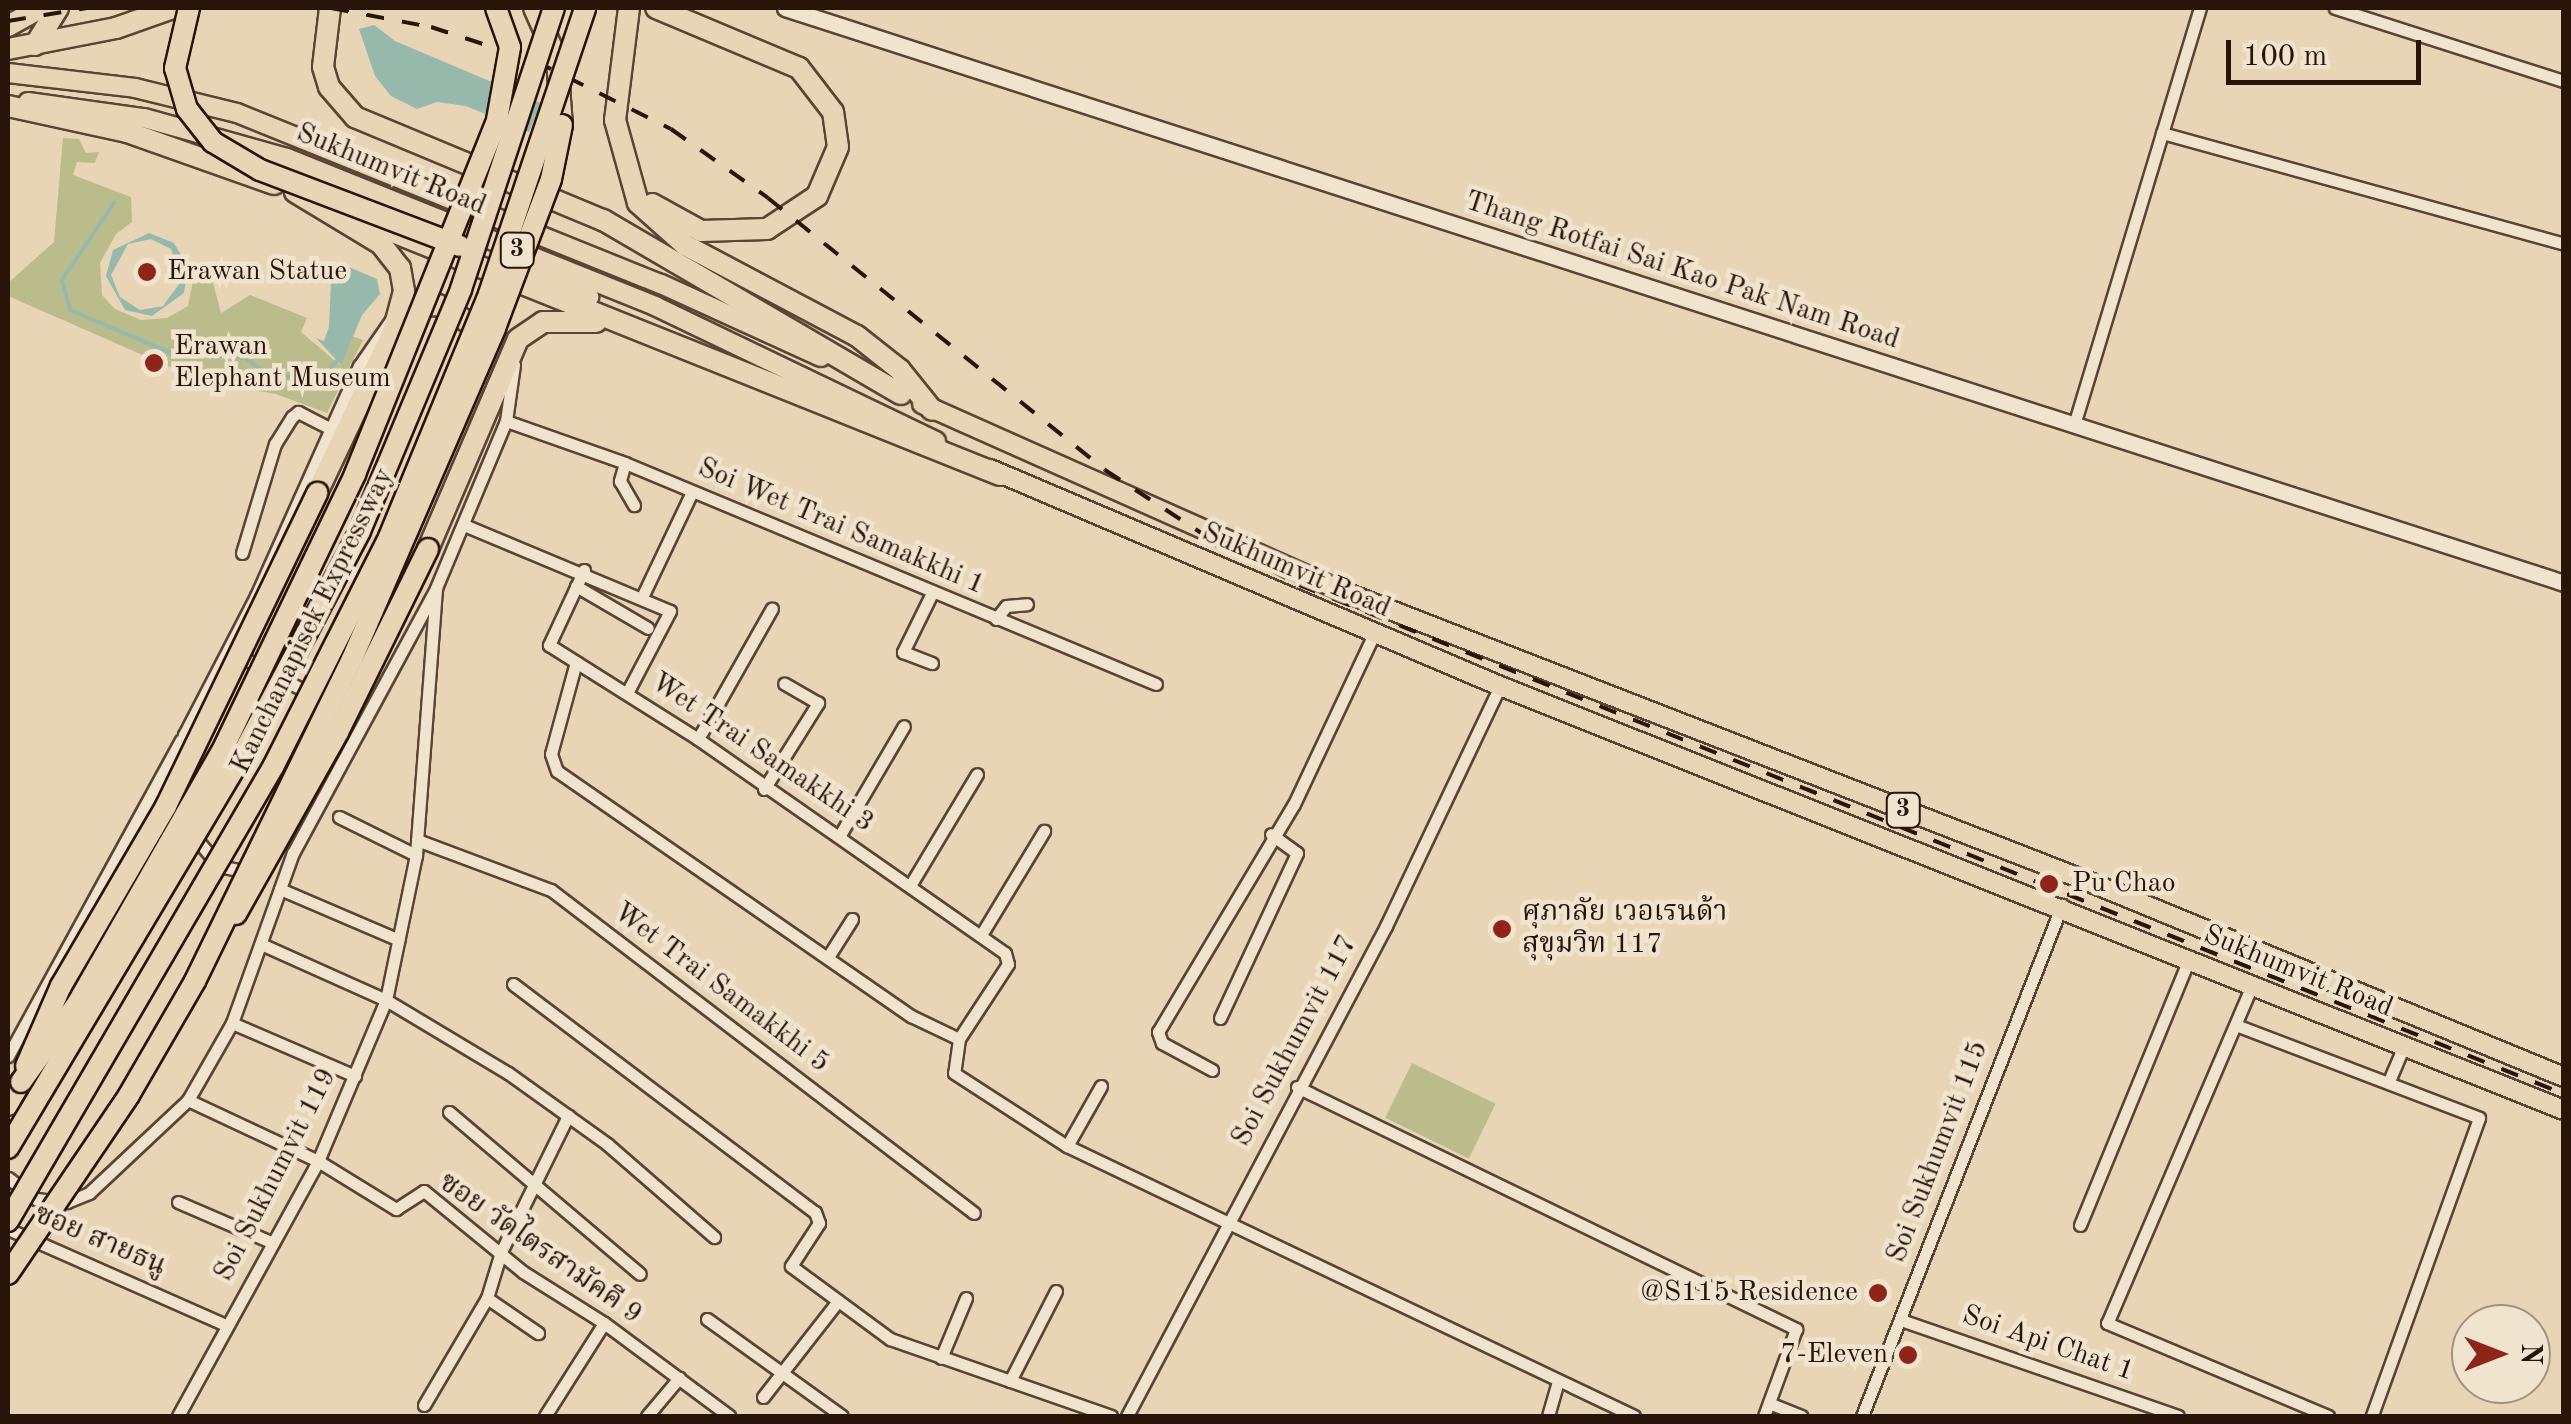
<!DOCTYPE html>
<meta charset="utf-8">
<style>
body{margin:0}
#map{position:relative;width:2571px;height:1424px;overflow:hidden;background:#e8d5b5;font-family:"Old Standard TT","Noto Serif Thai",serif}
div>[style]{position:absolute}
[style*='--x']{left:calc(var(--x)*1px);top:calc(var(--y)*1px);width:calc(var(--w)*1px);rotate:calc(var(--a)*1deg)}
.green>*{inset:0;background:#babc8b;transform-origin:0 0}
.water>*{inset:0;background:#97b9ac}
.stream>*{height:4px;margin:-2px;padding:0 2px;transform-origin:2px;border-radius:2px;background:#97b9ac}
.roads{filter:drop-shadow(2px 0 #594435) drop-shadow(-2px 0 #594435) drop-shadow(0 2px #594435) drop-shadow(0 -2px #594435)}
.minor>*{height:11px;margin:-5.5px;padding:0 5.5px;transform-origin:5.5px;border-radius:5.5px;background:#f0e4cf}
.secondary>*{height:15px;margin:-7.5px;padding:0 7.5px;transform-origin:7.5px;border-radius:7.5px;background:#f0e4cf}
.trunk>*{height:18px;margin:-9px;padding:0 9px;transform-origin:9px;border-radius:9px;background:#e8d5b5}
.motorway>*{height:20px;margin:-10px;padding:0 10px;transform-origin:10px;border-radius:10px;background:#e8d5b5}
.rail>*{height:4px;margin-top:-2px;transform-origin:0;background:repeating-linear-gradient(90deg,#29140a 0 18px,transparent 0 36px)}
.bridges{filter:drop-shadow(2px 0 #29140a) drop-shadow(-2px 0 #29140a) drop-shadow(0 2px #29140a) drop-shadow(0 -2px #29140a)}
.motorway-bridge>*{height:20px;margin:-10px;padding:0 10px;transform-origin:10px;border-radius:10px;background:#e8d5b5}
.dots>*{width:28px;height:28px;translate:-50% -50%;box-sizing:border-box;border:5px solid #f0e4cf;border-radius:50%}
span{translate:-50% -50%;white-space:nowrap;text-align:center;line-height:1.15;-webkit-text-stroke:9px #f0e4cf;paint-order:stroke}
.shield-label span{padding:2px 8px;background:#f0e4cf;border:2px solid;border-radius:8px;-webkit-text-stroke-width:0}
.shield-label{font-size:25px;color:#29140a;font-weight:700}
.street-label{font-size:28px;color:#29140a}
.poi-label{font-size:28px;color:#29140a}
.left{translate:0 -50%;text-align:left}
.right{translate:-100% -50%;text-align:right}
.frame{position:absolute;inset:0;border:10px solid #29140a;pointer-events:none}
.north{position:absolute;left:2451px;top:1304px;width:100px;height:100px;box-sizing:border-box;background:#f0e4cf;border:2px solid #a09180;border-radius:50%;rotate:90deg;font-size:28px;font-weight:700;line-height:40px;text-align:center;color:#29140a}
.north::after{content:'';display:block;margin:auto;width:35px;height:45px;background:#8f2418;clip-path:polygon(50% 0,100% 100%,50% 72%,0 100%)}
.scale{position:absolute;left:2226px;top:40px;width:195px;height:45px;box-sizing:border-box;border:5px solid #29140a;border-top:0;padding-left:12px;font-size:30px;line-height:35px;white-space:nowrap;color:#29140a;-webkit-text-stroke:8px #f0e4cf;paint-order:stroke}
</style>
<div id="map">
<div class="green">
<i style="clip-path:polygon(63px 138px,79px 139px,86px 153px,99px 152px,95px 163px,77px 162px,73px 175px,131px 197px,132px 222px,116px 234px,100px 263px,102px 295px,115px 309px,141px 320px,167px 318px,188px 306px,196px 266px,212px 279px,221px 313px,250px 295px,307px 318px,301px 332px,340px 365px,352px 336px,363px 340px,327px 413px,276px 394px,202px 381px,8px 296px,8px 283px,54px 242px)"></i>
<i style="left:1412px;top:1063px;width:93px;height:61px;rotate:26deg"></i>
</div>
<div class="water">
<i style="clip-path:polygon(374px 25px,395px 41px,541px 103px,529px 132px,466px 106px,437px 102px,417px 109px,391px 96px,375px 76px,359px 29px)"></i>
<i style="clip-path:polygon(evenodd,149px 233px,174px 243px,188px 267px,184px 293px,152px 316px,125px 310px,106px 276px,113px 250px,149px 233px,151px 239px,171px 249px,182px 280px,163px 306px,140px 310px,120px 297px,111px 275px,128px 244px,151px 239px)"></i>
<i style="clip-path:polygon(349px 267px,377px 279px,380px 294px,362px 315px,341px 365px,316px 338px,324px 341px,329px 327px,331px 281px)"></i>
</div>
<div class="stream">
<i style="--x:114;--y:203;--w:93;--a:124"></i>
<i style="--x:62;--y:280;--w:31;--a:75"></i>
<i style="--x:70;--y:310;--w:110;--a:23.1"></i>
<i style="--x:171;--y:353;--w:74;--a:3.9"></i>
<i style="--x:245;--y:358;--w:31;--a:36"></i>
<i style="--x:270;--y:376;--w:36;--a:2"></i>
<i style="--x:330;--y:368;--w:10;--a:-45"></i>
</div>
<div class="roads">
<div class="minor">
<i style="--x:2335;--y:8;--w:240;--a:17.7"></i>
<i style="--x:2162;--y:133;--w:417;--a:15.4"></i>
<i style="--x:506;--y:421;--w:126;--a:19.4"></i>
<i style="--x:625;--y:463;--w:575;--a:22.6"></i>
<i style="--x:2074;--y:425;--w:436;--a:-73.2"></i>
<i style="--x:625;--y:463;--w:19;--a:106"></i>
<i style="--x:620;--y:481;--w:28;--a:60"></i>
<i style="--x:464;--y:525;--w:223;--a:22.7"></i>
<i style="--x:670;--y:611;--w:93;--a:117.7"></i>
<i style="--x:242;--y:553;--w:114;--a:-73.2"></i>
<i style="--x:275;--y:444;--w:32;--a:-58"></i>
<i style="--x:292;--y:417;--w:8;--a:-40"></i>
<i style="--x:298;--y:412;--w:37;--a:27"></i>
<i style="--x:584;--y:570;--w:83;--a:115"></i>
<i style="--x:549;--y:645;--w:176;--a:32.2"></i>
<i style="--x:698;--y:739;--w:374;--a:34.9"></i>
<i style="--x:1005;--y:953;--w:11;--a:75"></i>
<i style="--x:1008;--y:964;--w:90;--a:123.2"></i>
<i style="--x:959;--y:1039;--w:34;--a:98"></i>
<i style="--x:954;--y:1073;--w:135;--a:32.9"></i>
<i style="--x:1067;--y:1146;--w:628;--a:25.46"></i>
<i style="--x:576;--y:586;--w:83;--a:30.3"></i>
<i style="--x:932;--y:593;--w:66;--a:116.2"></i>
<i style="--x:903;--y:652;--w:31;--a:21"></i>
<i style="--x:643;--y:595;--w:114;--a:-64.6"></i>
<i style="--x:996;--y:619;--w:16;--a:-52"></i>
<i style="--x:1006;--y:606;--w:21;--a:-5"></i>
<i style="--x:236;--y:654;--w:110;--a:28.2"></i>
<i style="--x:576;--y:662;--w:95;--a:105.2"></i>
<i style="--x:551;--y:754;--w:18;--a:71"></i>
<i style="--x:557;--y:771;--w:431;--a:34.7"></i>
<i style="--x:911;--y:1016;--w:53;--a:25.6"></i>
<i style="--x:698;--y:739;--w:150;--a:-60.5"></i>
<i style="--x:183;--y:758;--w:23;--a:-88"></i>
<i style="--x:184;--y:735;--w:157;--a:-62.6"></i>
<i style="--x:256;--y:596;--w:252;--a:-65.9"></i>
<i style="--x:359;--y:366;--w:60;--a:-55.2"></i>
<i style="--x:764;--y:789;--w:102;--a:-57.9"></i>
<i style="--x:818;--y:703;--w:39;--a:-150"></i>
<i style="--x:339;--y:817;--w:86;--a:26.3"></i>
<i style="--x:193;--y:835;--w:40;--a:50"></i>
<i style="--x:219;--y:866;--w:30;--a:12"></i>
<i style="--x:840;--y:835;--w:126;--a:-59.6"></i>
<i style="--x:417;--y:840;--w:143;--a:20.5"></i>
<i style="--x:551;--y:890;--w:532;--a:37.37"></i>
<i style="--x:911;--y:884;--w:128;--a:-59"></i>
<i style="--x:280;--y:889;--w:129;--a:23.2"></i>
<i style="--x:981;--y:935;--w:122;--a:-58.8"></i>
<i style="--x:261;--y:944;--w:137;--a:24.1"></i>
<i style="--x:386;--y:1000;--w:142;--a:30.9"></i>
<i style="--x:508;--y:1073;--w:122;--a:35.6"></i>
<i style="--x:607;--y:1144;--w:142;--a:41"></i>
<i style="--x:828;--y:957;--w:45;--a:-57.7"></i>
<i style="--x:2253;--y:983;--w:370;--a:113.2"></i>
<i style="--x:2107;--y:1323;--w:240;--a:22.8"></i>
<i style="--x:513;--y:984;--w:378;--a:37.1"></i>
<i style="--x:815;--y:1212;--w:12;--a:70"></i>
<i style="--x:819;--y:1223;--w:51;--a:123.1"></i>
<i style="--x:791;--y:1266;--w:123;--a:36.4"></i>
<i style="--x:890;--y:1339;--w:234;--a:19.2"></i>
<i style="--x:1220;--y:1018;--w:182;--a:-65"></i>
<i style="--x:1297;--y:853;--w:32;--a:-144"></i>
<i style="--x:232;--y:1023;--w:134;--a:23.3"></i>
<i style="--x:2236;--y:1025;--w:260;--a:20.9"></i>
<i style="--x:2479;--y:1118;--w:317;--a:109.8"></i>
<i style="--x:8;--y:1056;--w:360;--a:-61.3"></i>
<i style="--x:1212;--y:1070;--w:57;--a:-151.6"></i>
<i style="--x:1162;--y:1043;--w:12;--a:-110"></i>
<i style="--x:1158;--y:1032;--w:265;--a:-59.2"></i>
<i style="--x:1294;--y:804;--w:188;--a:-64.8"></i>
<i style="--x:2389;--y:1081;--w:39;--a:-67"></i>
<i style="--x:1297;--y:1087;--w:555;--a:25.87"></i>
<i style="--x:1796;--y:1329;--w:93;--a:110.2"></i>
<i style="--x:188;--y:1100;--w:144;--a:25.1"></i>
<i style="--x:318;--y:1161;--w:92;--a:31.6"></i>
<i style="--x:396;--y:1209;--w:33;--a:-33"></i>
<i style="--x:424;--y:1191;--w:128;--a:39.3"></i>
<i style="--x:523;--y:1272;--w:96;--a:32.2"></i>
<i style="--x:604;--y:1323;--w:156;--a:36.6"></i>
<i style="--x:449;--y:1112;--w:250;--a:40.3"></i>
<i style="--x:1067;--y:1146;--w:69;--a:-60.5"></i>
<i style="--x:8;--y:1178;--w:35;--a:37"></i>
<i style="--x:36;--y:1199;--w:31;--a:6"></i>
<i style="--x:67;--y:1202;--w:24;--a:-22"></i>
<i style="--x:89;--y:1193;--w:136;--a:-43.2"></i>
<i style="--x:188;--y:1100;--w:89;--a:-60.3"></i>
<i style="--x:232;--y:1023;--w:181;--a:-70.3"></i>
<i style="--x:293;--y:853;--w:301;--a:-61.6"></i>
<i style="--x:436;--y:588;--w:181;--a:-67.3"></i>
<i style="--x:506;--y:421;--w:57;--a:-81.9"></i>
<i style="--x:178;--y:1202;--w:103;--a:23.3"></i>
<i style="--x:2080;--y:1225;--w:290;--a:-67.7"></i>
<i style="--x:8;--y:1229;--w:238;--a:23.8"></i>
<i style="--x:487;--y:1298;--w:62;--a:34.5"></i>
<i style="--x:707;--y:1319;--w:166;--a:35.7"></i>
<i style="--x:1901;--y:1320;--w:293;--a:19.1"></i>
<i style="--x:941;--y:1358;--w:65;--a:-67.4"></i>
<i style="--x:1010;--y:1381;--w:101;--a:-62.9"></i>
<i style="--x:763;--y:1397;--w:122;--a:-52"></i>
<i style="--x:1769;--y:1403;--w:35;--a:22"></i>
<i style="--x:424;--y:1405;--w:124;--a:-59.5"></i>
<i style="--x:487;--y:1298;--w:48;--a:-73.1"></i>
<i style="--x:501;--y:1252;--w:152;--a:-63.8"></i>
<i style="--x:178;--y:1416;--w:291;--a:-61.2"></i>
<i style="--x:318;--y:1161;--w:175;--a:-67.1"></i>
<i style="--x:386;--y:1000;--w:148;--a:-78.3"></i>
<i style="--x:416;--y:855;--w:264;--a:-85.7"></i>
<i style="--x:545;--y:1416;--w:110;--a:-57.6"></i>
<i style="--x:647;--y:1416;--w:50;--a:-49.9"></i>
<i style="--x:1127;--y:1416;--w:554;--a:-62.14"></i>
<i style="--x:1386;--y:926;--w:266;--a:-64.6"></i>
<i style="--x:1548;--y:1416;--w:36;--a:-74"></i>
<i style="--x:1862;--y:1416;--w:549;--a:-68.63"></i>
</div>
<div class="secondary">
<i style="--x:785;--y:8;--w:1870;--a:17.91"></i>
</div>
<div class="trunk">
<i style="--x:8;--y:73;--w:128;--a:6.7"></i>
<i style="--x:135;--y:88;--w:105;--a:13.8"></i>
<i style="--x:237;--y:113;--w:457;--a:22"></i>
<i style="--x:661;--y:284;--w:176;--a:24.5"></i>
<i style="--x:28;--y:102;--w:117;--a:7.9"></i>
<i style="--x:144;--y:118;--w:148;--a:15.6"></i>
<i style="--x:287;--y:158;--w:397;--a:21.9"></i>
<i style="--x:655;--y:306;--w:312;--a:25.7"></i>
<i style="--x:922;--y:404;--w:457;--a:24"></i>
<i style="--x:1339;--y:590;--w:803;--a:21.26"></i>
<i style="--x:2087;--y:881;--w:516;--a:22.34"></i>
<i style="--x:990;--y:469;--w:554;--a:23.05"></i>
<i style="--x:1500;--y:686;--w:1145;--a:21.73"></i>
</div>
<div class="motorway">
<i style="--x:330;--y:8;--w:59;--a:96.8"></i>
<i style="--x:323;--y:67;--w:21;--a:73"></i>
<i style="--x:329;--y:87;--w:40;--a:49"></i>
<i style="--x:355;--y:117;--w:269;--a:22.6"></i>
<i style="--x:603;--y:220;--w:345;--a:30.3"></i>
<i style="--x:534;--y:8;--w:56;--a:65.7"></i>
<i style="--x:557;--y:59;--w:66;--a:85.7"></i>
<i style="--x:629;--y:8;--w:113;--a:97.1"></i>
<i style="--x:615;--y:120;--w:86;--a:74.5"></i>
<i style="--x:638;--y:203;--w:63;--a:41.8"></i>
<i style="--x:685;--y:245;--w:195;--a:27.9"></i>
<i style="--x:857;--y:336;--w:55;--a:38.3"></i>
<i style="--x:900;--y:370;--w:51;--a:51.3"></i>
<i style="--x:8;--y:26;--w:38;--a:-29"></i>
<i style="--x:35;--y:45;--w:44;--a:-58.1"></i>
<i style="--x:8;--y:49;--w:110;--a:-11"></i>
<i style="--x:116;--y:28;--w:60;--a:-19.3"></i>
<i style="--x:8;--y:106;--w:122;--a:12.3"></i>
<i style="--x:127;--y:132;--w:156;--a:19.5"></i>
<i style="--x:295;--y:192;--w:100;--a:31.2"></i>
<i style="--x:381;--y:244;--w:31;--a:52"></i>
<i style="--x:400;--y:268;--w:23;--a:80"></i>
<i style="--x:404;--y:291;--w:42;--a:105"></i>
<i style="--x:393;--y:332;--w:178;--a:115.3"></i>
<i style="--x:652;--y:204;--w:56;--a:28.9"></i>
<i style="--x:701;--y:231;--w:66;--a:-1.7"></i>
<i style="--x:767;--y:229;--w:60;--a:-33.4"></i>
<i style="--x:817;--y:196;--w:53;--a:-66.8"></i>
<i style="--x:838;--y:147;--w:35;--a:-98"></i>
<i style="--x:833;--y:112;--w:56;--a:-127.7"></i>
<i style="--x:799;--y:68;--w:155;--a:-157.2"></i>
<i style="--x:338;--y:210;--w:713;--a:21.82"></i>
<i style="--x:517;--y:268;--w:77;--a:22.2"></i>
<i style="--x:402;--y:307;--w:36;--a:-3"></i>
<i style="--x:438;--y:305;--w:55;--a:29.4"></i>
<i style="--x:428;--y:549;--w:228;--a:-66.8"></i>
<i style="--x:518;--y:339;--w:30;--a:-34"></i>
<i style="--x:543;--y:322;--w:53;--a:0"></i>
<i style="--x:8;--y:1105;--w:26;--a:-61"></i>
</div>
</div>
<div class="rail">
<i style="--x:331;--y:8;--w:102;--a:10.8"></i>
<i style="--x:431;--y:27;--w:109;--a:18.1"></i>
<i style="--x:535;--y:61;--w:152;--a:26.6"></i>
<i style="--x:671;--y:129;--w:119;--a:35.4"></i>
<i style="--x:768;--y:198;--w:433;--a:38.9"></i>
<i style="--x:1105;--y:470;--w:121;--a:33.2"></i>
<i style="--x:1206;--y:536;--w:105;--a:27.8"></i>
<i style="--x:1299;--y:585;--w:1364;--a:21.92"></i>
<i style="--x:8;--y:21;--w:80;--a:-9.3"></i>
</div>
<div class="bridges">
<div class="motorway-bridge">
<i style="--x:189;--y:8;--w:62;--a:103.1"></i>
<i style="--x:175;--y:68;--w:43;--a:73.7"></i>
<i style="--x:187;--y:109;--w:42;--a:51.8"></i>
<i style="--x:213;--y:142;--w:55;--a:30.8"></i>
<i style="--x:260;--y:170;--w:214;--a:20.8"></i>
<i style="--x:236;--y:914;--w:209;--a:-60.7"></i>
<i style="--x:338;--y:732;--w:204;--a:-63.8"></i>
<i style="--x:26;--y:1066;--w:87;--a:-66.4"></i>
<i style="--x:61;--y:986;--w:208;--a:-59.7"></i>
<i style="--x:166;--y:806;--w:348;--a:-64.2"></i>
<i style="--x:21;--y:1082;--w:96;--a:-54.3"></i>
<i style="--x:77;--y:1004;--w:289;--a:-60.2"></i>
<i style="--x:221;--y:753;--w:310;--a:-64.3"></i>
<i style="--x:355;--y:474;--w:381;--a:-68.1"></i>
<i style="--x:497;--y:120;--w:74;--a:-79.9"></i>
<i style="--x:510;--y:47;--w:41;--a:-109.7"></i>
<i style="--x:8;--y:1148;--w:455;--a:-59.2"></i>
<i style="--x:241;--y:757;--w:255;--a:-62.2"></i>
<i style="--x:360;--y:531;--w:262;--a:-67.3"></i>
<i style="--x:461;--y:289;--w:296;--a:-71.7"></i>
<i style="--x:8;--y:1221;--w:526;--a:-59.73"></i>
<i style="--x:273;--y:767;--w:258;--a:-63.2"></i>
<i style="--x:389;--y:537;--w:263;--a:-67.6"></i>
<i style="--x:489;--y:294;--w:302;--a:-71.4"></i>
<i style="--x:8;--y:1274;--w:216;--a:-55.9"></i>
<i style="--x:129;--y:1095;--w:132;--a:-59.9"></i>
<i style="--x:195;--y:981;--w:358;--a:-64"></i>
<i style="--x:352;--y:659;--w:361;--a:-66.6"></i>
<i style="--x:495;--y:328;--w:159;--a:-69.4"></i>
<i style="--x:551;--y:179;--w:55;--a:-78.5"></i>
</div>
</div>
<div class="dots">
<i style="left:147px;top:272px;background:#8f2418"></i>
<i style="left:154px;top:363px;background:#8f2418"></i>
<i style="left:2049px;top:884px;background:#8f2418"></i>
<i style="left:1502px;top:929px;background:#8f2418"></i>
<i style="left:1878px;top:1293px;background:#8f2418"></i>
<i style="left:1908px;top:1355px;background:#8f2418"></i>
</div>
<div class="shield-label">
<span style="left:517px;top:250px">3</span>
<span style="left:1903px;top:810px">3</span>
</div>
<div class="street-label">
<span style="left:391px;top:170px;rotate:22deg">Sukhumvit Road</span>
<span style="left:1682px;top:271px;rotate:18deg">Thang Rotfai Sai Kao Pak Nam Road</span>
<span style="left:841px;top:527px;rotate:23deg">Soi Wet Trai Samakkhi 1</span>
<span style="left:1296px;top:571px;rotate:23deg">Sukhumvit Road</span>
<span style="left:313px;top:621px;rotate:-64deg">Kanchanapisek Expressway</span>
<span style="left:762px;top:753px;rotate:34deg">Wet Trai Samakkhi 3</span>
<span style="left:2298px;top:972px;rotate:22deg">Sukhumvit Road</span>
<span style="left:721px;top:988px;rotate:37deg">Wet Trai Samakkhi 5</span>
<span style="left:1295px;top:1041px;rotate:-62deg">Soi Sukhumvit 117</span>
<span style="left:1938px;top:1152px;rotate:-69deg">Soi Sukhumvit 115</span>
<span style="left:276px;top:1175px;rotate:-63deg">Soi Sukhumvit 119</span>
<span style="left:100px;top:1241px;rotate:23deg">ซอย สายธนู</span>
<span style="left:540px;top:1249px;rotate:35deg">ซอย วัดไตรสามัคคี 9</span>
<span style="left:2048px;top:1344px;rotate:19deg">Soi Api Chat 1</span>
</div>
<div class="poi-label">
<span class="left" style="left:167px;top:272px">Erawan Statue</span>
<span class="left" style="left:174px;top:363px">Erawan<br>Elephant Museum</span>
<span class="left" style="left:2072px;top:884px">Pu Chao</span>
<span class="left" style="left:1522px;top:929px">ศุภาลัย เวอเรนด้า<br>สุขุมวิท 117</span>
<span class="right" style="left:1858px;top:1293px">@S115 Residence</span>
<span class="right" style="left:1888px;top:1355px">7-Eleven</span>
</div>
<div class="frame"></div>
<div class="north">N</div>
<div class="scale">100 m</div>
</div>
